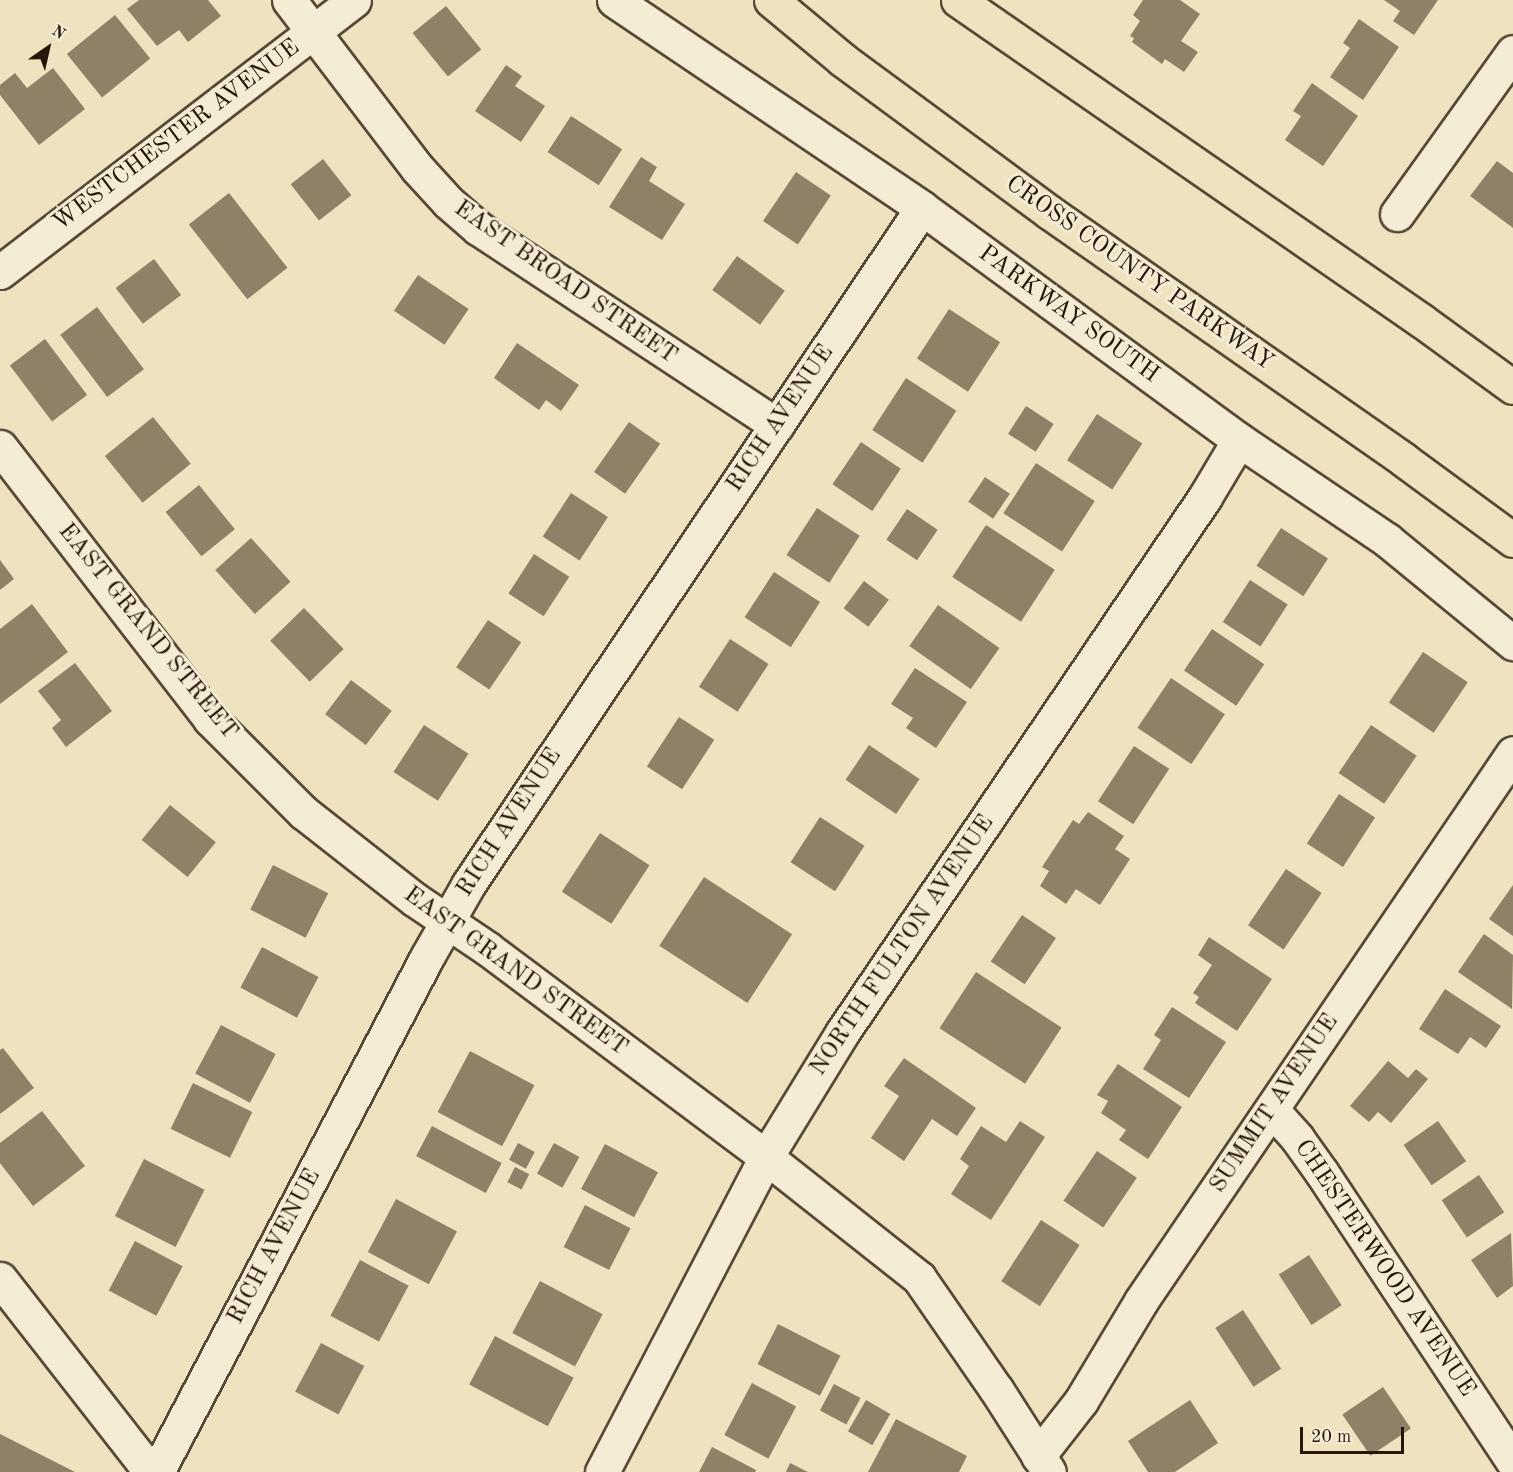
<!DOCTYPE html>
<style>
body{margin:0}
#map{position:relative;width:1513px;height:1472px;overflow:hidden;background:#efe2bf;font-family:"Old Standard TT",serif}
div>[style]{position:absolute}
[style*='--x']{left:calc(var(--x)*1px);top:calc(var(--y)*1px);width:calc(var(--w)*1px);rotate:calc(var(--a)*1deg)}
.building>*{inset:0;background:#8f8068;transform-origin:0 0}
.roads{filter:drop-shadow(2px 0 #584836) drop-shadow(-2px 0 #584836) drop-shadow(0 2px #584836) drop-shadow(0 -2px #584836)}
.minor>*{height:33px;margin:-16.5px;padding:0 16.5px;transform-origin:16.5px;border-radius:16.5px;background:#f5ecd5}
.highway>*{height:33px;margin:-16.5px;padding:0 16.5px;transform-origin:16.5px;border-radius:16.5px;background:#efe2bf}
span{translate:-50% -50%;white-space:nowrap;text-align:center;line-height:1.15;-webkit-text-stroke:6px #f5ecd5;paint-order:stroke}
.street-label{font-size:24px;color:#261509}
.north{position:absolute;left:18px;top:18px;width:60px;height:60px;-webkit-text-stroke:4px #f5ecd5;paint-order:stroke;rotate:34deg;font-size:16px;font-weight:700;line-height:24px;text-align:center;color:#261509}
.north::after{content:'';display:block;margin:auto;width:21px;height:27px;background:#261509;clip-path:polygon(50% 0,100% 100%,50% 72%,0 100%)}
.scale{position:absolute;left:1300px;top:1427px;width:104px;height:27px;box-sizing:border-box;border:3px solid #261509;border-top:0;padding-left:8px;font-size:18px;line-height:21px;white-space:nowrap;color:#261509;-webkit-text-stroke:4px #f5ecd5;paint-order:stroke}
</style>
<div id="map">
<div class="building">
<i style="clip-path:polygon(139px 0,208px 0,221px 16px,188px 42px,179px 30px,157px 46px,127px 9px)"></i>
<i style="clip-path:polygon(1143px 0,1180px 0,1200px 14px,1181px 41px,1198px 52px,1184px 72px,1165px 59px,1162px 64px,1132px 42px,1134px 38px,1130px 36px,1140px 21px,1133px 15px)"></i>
<i style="clip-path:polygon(1384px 0,1438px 0,1414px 35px,1393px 21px,1400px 11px)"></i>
<i style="left:446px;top:6px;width:56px;height:43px;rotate:51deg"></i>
<i style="left:115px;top:15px;width:56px;height:62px;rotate:51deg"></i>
<i style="clip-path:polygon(1359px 19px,1399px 47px,1363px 100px,1330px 77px,1350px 48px,1343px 43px)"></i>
<i style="clip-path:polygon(506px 65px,522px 76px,515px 86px,545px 106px,521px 142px,475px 111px)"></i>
<i style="clip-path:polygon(53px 68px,85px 109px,39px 145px,0 95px,0 85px,15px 73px,27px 88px)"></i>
<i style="clip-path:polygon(1312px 83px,1358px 116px,1323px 166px,1285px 140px,1301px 116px,1293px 111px)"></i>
<i style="left:571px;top:116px;width:61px;height:43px;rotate:33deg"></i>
<i style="clip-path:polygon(641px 157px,657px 167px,649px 181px,685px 204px,662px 240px,609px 207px)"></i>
<i style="left:323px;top:159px;width:46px;height:41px;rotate:52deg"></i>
<i style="clip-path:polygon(1497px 161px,1513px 173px,1513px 228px,1470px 196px)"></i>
<i style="left:796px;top:172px;width:42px;height:59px;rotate:34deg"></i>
<i style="left:229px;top:193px;width:95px;height:51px;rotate:52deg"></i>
<i style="left:737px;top:256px;width:59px;height:42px;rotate:36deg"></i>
<i style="left:154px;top:259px;width:45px;height:48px;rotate:53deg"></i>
<i style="left:418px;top:275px;width:61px;height:43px;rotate:34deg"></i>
<i style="left:97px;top:307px;width:78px;height:46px;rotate:53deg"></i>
<i style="left:949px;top:309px;width:61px;height:59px;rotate:33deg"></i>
<i style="left:45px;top:339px;width:70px;height:44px;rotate:53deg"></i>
<i style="clip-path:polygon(517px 343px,579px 385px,561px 411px,546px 400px,539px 410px,494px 378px)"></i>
<i style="left:906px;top:378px;width:60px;height:62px;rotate:33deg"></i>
<i style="left:1026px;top:406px;width:33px;height:33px;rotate:33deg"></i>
<i style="left:1097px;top:414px;width:54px;height:55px;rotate:33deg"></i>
<i style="left:153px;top:417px;width:60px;height:62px;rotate:51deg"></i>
<i style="left:629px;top:422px;width:38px;height:61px;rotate:35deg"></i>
<i style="left:861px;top:442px;width:48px;height:51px;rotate:34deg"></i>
<i style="left:1036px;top:463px;width:70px;height:60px;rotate:33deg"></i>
<i style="left:985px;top:477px;width:30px;height:30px;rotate:34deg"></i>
<i style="left:199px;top:485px;width:57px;height:43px;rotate:51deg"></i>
<i style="left:571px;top:493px;width:44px;height:52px;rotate:33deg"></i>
<i style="left:817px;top:508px;width:51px;height:56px;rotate:33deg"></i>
<i style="left:907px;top:509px;width:37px;height:37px;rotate:34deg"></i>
<i style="left:986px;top:525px;width:82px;height:62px;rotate:33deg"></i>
<i style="left:1281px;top:528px;width:56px;height:45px;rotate:33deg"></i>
<i style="left:251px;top:538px;width:59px;height:48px;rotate:48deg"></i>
<i style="left:534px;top:554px;width:42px;height:47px;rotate:33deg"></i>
<i style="clip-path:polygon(0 560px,14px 579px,0 590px)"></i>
<i style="left:774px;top:572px;width:55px;height:54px;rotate:33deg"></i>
<i style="left:1250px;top:580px;width:45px;height:50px;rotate:33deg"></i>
<i style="left:864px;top:581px;width:31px;height:34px;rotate:37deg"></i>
<i style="clip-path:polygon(32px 604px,68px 652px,0 704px,0 629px)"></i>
<i style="left:938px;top:605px;width:75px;height:50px;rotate:35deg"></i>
<i style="left:304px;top:608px;width:57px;height:47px;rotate:46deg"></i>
<i style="left:488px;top:620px;width:40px;height:57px;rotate:34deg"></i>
<i style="left:1212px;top:629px;width:63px;height:50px;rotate:34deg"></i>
<i style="left:730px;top:639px;width:46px;height:57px;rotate:33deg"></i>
<i style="left:1423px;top:652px;width:54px;height:61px;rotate:34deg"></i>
<i style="clip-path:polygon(75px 663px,112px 711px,66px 747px,52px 728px,61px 720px,38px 691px)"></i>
<i style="clip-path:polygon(915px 668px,967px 702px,936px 748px,906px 728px,913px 718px,891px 704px)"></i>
<i style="left:1171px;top:678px;width:65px;height:60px;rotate:34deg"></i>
<i style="left:351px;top:680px;width:51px;height:43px;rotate:37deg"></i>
<i style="left:679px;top:717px;width:42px;height:59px;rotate:33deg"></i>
<i style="left:424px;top:725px;width:53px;height:56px;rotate:33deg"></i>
<i style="left:1371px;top:725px;width:55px;height:58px;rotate:34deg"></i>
<i style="left:869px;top:745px;width:61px;height:42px;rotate:34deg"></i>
<i style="left:1134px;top:746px;width:42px;height:66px;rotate:33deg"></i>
<i style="left:1339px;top:794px;width:43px;height:59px;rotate:33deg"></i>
<i style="left:170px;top:805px;width:59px;height:45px;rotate:39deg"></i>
<i style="clip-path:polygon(1088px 812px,1124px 836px,1115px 849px,1130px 859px,1100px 905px,1076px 889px,1066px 904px,1040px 886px,1049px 871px,1042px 867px,1073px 820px,1079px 824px)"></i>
<i style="left:820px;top:817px;width:53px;height:54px;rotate:33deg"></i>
<i style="left:600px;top:833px;width:59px;height:70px;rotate:33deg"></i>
<i style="left:273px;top:865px;width:62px;height:50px;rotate:27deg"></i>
<i style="left:1286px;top:869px;width:43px;height:68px;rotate:34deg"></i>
<i style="left:704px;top:877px;width:105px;height:82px;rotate:33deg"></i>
<i style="clip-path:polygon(1513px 885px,1513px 936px,1489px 919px)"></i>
<i style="left:1022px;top:915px;width:41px;height:56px;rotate:34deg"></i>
<i style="clip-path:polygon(1484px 934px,1513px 955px,1512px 1009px,1458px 972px)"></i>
<i style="clip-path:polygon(1209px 937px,1272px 979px,1237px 1031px,1195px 1003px,1199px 997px,1193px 993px,1212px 965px,1198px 955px)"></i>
<i style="left:262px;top:947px;width:64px;height:46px;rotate:28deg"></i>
<i style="left:976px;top:972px;width:102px;height:67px;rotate:33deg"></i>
<i style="clip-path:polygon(1445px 989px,1501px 1026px,1486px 1048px,1470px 1037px,1458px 1054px,1419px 1029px)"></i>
<i style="clip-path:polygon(1172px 1007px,1226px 1042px,1189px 1098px,1143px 1069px,1161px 1040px,1154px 1035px)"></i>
<i style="left:221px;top:1025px;width:62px;height:55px;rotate:28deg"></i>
<i style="clip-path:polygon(3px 1048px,34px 1088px,0 1114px,0 1050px)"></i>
<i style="left:470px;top:1051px;width:73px;height:69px;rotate:28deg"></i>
<i style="clip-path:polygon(904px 1058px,976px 1108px,957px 1136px,932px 1119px,904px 1161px,871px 1138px,899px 1096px,884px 1086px)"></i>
<i style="clip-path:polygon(1388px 1061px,1408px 1078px,1416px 1069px,1428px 1079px,1391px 1123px,1378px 1112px,1369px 1122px,1350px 1106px)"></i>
<i style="clip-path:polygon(1118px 1064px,1182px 1107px,1148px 1159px,1119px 1140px,1126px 1130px,1101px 1113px,1108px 1101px,1097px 1095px)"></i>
<i style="left:193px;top:1083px;width:66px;height:51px;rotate:26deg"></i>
<i style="clip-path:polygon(42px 1111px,85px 1166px,33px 1206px,0 1163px,0 1143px)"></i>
<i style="clip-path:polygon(1020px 1121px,1045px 1137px,991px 1220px,951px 1194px,969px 1166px,960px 1159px,981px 1126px,1006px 1142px)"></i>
<i style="left:1438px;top:1121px;width:49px;height:42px;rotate:55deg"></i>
<i style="left:432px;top:1126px;width:79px;height:34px;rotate:28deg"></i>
<i style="left:518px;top:1143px;width:19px;height:19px;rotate:28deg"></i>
<i style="left:554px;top:1143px;width:29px;height:35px;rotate:29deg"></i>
<i style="left:605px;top:1144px;width:60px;height:51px;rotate:28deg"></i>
<i style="left:1097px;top:1151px;width:48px;height:60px;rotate:34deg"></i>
<i style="left:144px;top:1159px;width:68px;height:64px;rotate:27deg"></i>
<i style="left:515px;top:1167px;width:16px;height:17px;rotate:27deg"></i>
<i style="left:1479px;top:1175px;width:45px;height:45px;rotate:56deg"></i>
<i style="left:396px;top:1199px;width:69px;height:60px;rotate:28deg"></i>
<i style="left:585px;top:1205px;width:51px;height:47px;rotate:27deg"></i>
<i style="left:1041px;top:1220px;width:46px;height:73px;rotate:33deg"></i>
<i style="clip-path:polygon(1511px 1233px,1513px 1286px,1497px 1298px,1471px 1260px)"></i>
<i style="left:135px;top:1241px;width:54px;height:56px;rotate:28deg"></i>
<i style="left:1309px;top:1255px;width:60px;height:36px;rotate:57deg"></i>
<i style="left:360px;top:1260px;width:55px;height:63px;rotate:28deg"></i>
<i style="left:540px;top:1281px;width:71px;height:59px;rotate:28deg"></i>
<i style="left:1243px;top:1310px;width:70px;height:33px;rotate:57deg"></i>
<i style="left:778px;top:1324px;width:70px;height:45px;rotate:27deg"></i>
<i style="left:495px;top:1336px;width:89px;height:55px;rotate:28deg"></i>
<i style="left:321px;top:1343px;width:49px;height:55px;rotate:28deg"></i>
<i style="left:752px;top:1383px;width:50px;height:59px;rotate:28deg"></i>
<i style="left:834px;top:1384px;width:30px;height:30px;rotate:28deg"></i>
<i style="left:1383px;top:1387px;width:50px;height:49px;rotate:56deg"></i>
<i style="left:866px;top:1400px;width:28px;height:36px;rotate:30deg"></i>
<i style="clip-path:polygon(1190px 1400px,1218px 1443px,1175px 1472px,1148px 1472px,1128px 1441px)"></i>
<i style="clip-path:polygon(896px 1419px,967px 1456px,959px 1472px,868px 1472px)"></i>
<i style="clip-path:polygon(0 1434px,75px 1472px,0 1472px)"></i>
<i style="clip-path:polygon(712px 1447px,756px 1470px,755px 1472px,699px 1472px)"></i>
<i style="clip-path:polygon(790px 1463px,808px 1472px,786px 1472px)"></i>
</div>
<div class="roads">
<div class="minor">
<i style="--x:289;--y:0;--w:211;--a:52.7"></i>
<i style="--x:417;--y:168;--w:46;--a:47.6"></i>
<i style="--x:448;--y:202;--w:40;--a:41"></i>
<i style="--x:478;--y:228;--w:358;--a:33.4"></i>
<i style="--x:614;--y:0;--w:372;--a:34"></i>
<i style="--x:922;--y:208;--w:393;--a:36.2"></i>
<i style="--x:1239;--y:440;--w:179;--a:34"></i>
<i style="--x:1387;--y:540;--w:163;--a:39.3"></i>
<i style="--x:1397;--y:214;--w:199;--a:-54.4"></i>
<i style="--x:0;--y:272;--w:446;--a:-37.5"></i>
<i style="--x:0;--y:447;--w:344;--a:52.3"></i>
<i style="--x:210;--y:719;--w:132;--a:45"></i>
<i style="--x:303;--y:812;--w:141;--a:38.1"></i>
<i style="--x:414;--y:899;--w:89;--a:34"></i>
<i style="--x:488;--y:949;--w:347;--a:36.8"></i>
<i style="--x:766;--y:1157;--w:195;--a:38.3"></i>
<i style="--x:919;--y:1278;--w:135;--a:55.3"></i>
<i style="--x:996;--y:1389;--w:98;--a:57.4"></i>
<i style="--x:1272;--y:1110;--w:38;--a:48"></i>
<i style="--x:1297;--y:1138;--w:43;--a:54.5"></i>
<i style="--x:1322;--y:1173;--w:346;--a:56.5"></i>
<i style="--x:0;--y:1279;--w:245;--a:52"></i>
<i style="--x:1038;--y:1456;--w:70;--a:-52"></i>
<i style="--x:1081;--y:1401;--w:117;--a:-59"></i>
<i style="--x:1141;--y:1301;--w:662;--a:-55.83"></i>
<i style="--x:157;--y:1472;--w:581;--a:-62.33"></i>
<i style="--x:427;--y:957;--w:83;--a:-60.3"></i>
<i style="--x:468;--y:885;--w:815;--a:-56.15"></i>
<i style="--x:602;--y:1472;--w:355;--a:-62.5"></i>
<i style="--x:766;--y:1157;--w:145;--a:-58.5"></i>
<i style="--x:842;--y:1033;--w:647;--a:-55.89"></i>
<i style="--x:1205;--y:497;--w:66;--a:-59.2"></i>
</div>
<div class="highway">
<i style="--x:771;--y:0;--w:94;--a:39.8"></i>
<i style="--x:843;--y:60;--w:256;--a:36.4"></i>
<i style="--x:1049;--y:212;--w:433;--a:34.9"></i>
<i style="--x:1404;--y:460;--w:135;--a:36.3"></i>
<i style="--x:958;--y:0;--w:564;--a:34.68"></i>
<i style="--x:1422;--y:321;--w:112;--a:36"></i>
</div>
</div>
<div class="street-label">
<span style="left:177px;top:136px;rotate:-37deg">WESTCHESTER AVENUE</span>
<span style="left:1139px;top:274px;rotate:35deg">CROSS COUNTY PARKWAY</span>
<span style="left:565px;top:283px;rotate:35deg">EAST BROAD STREET</span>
<span style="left:1068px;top:315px;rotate:36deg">PARKWAY SOUTH</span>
<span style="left:781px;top:419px;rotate:-56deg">RICH AVENUE</span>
<span style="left:147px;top:632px;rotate:51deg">EAST GRAND STREET</span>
<span style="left:510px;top:823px;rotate:-57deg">RICH AVENUE</span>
<span style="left:903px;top:946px;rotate:-56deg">NORTH FULTON AVENUE</span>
<span style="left:515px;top:972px;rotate:36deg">EAST GRAND STREET</span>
<span style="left:1275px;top:1104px;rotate:-56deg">SUMMIT AVENUE</span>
<span style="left:275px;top:1247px;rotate:-62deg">RICH AVENUE</span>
<span style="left:1384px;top:1269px;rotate:56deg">CHESTERWOOD AVENUE</span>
</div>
<div class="north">N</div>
<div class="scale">20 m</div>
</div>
